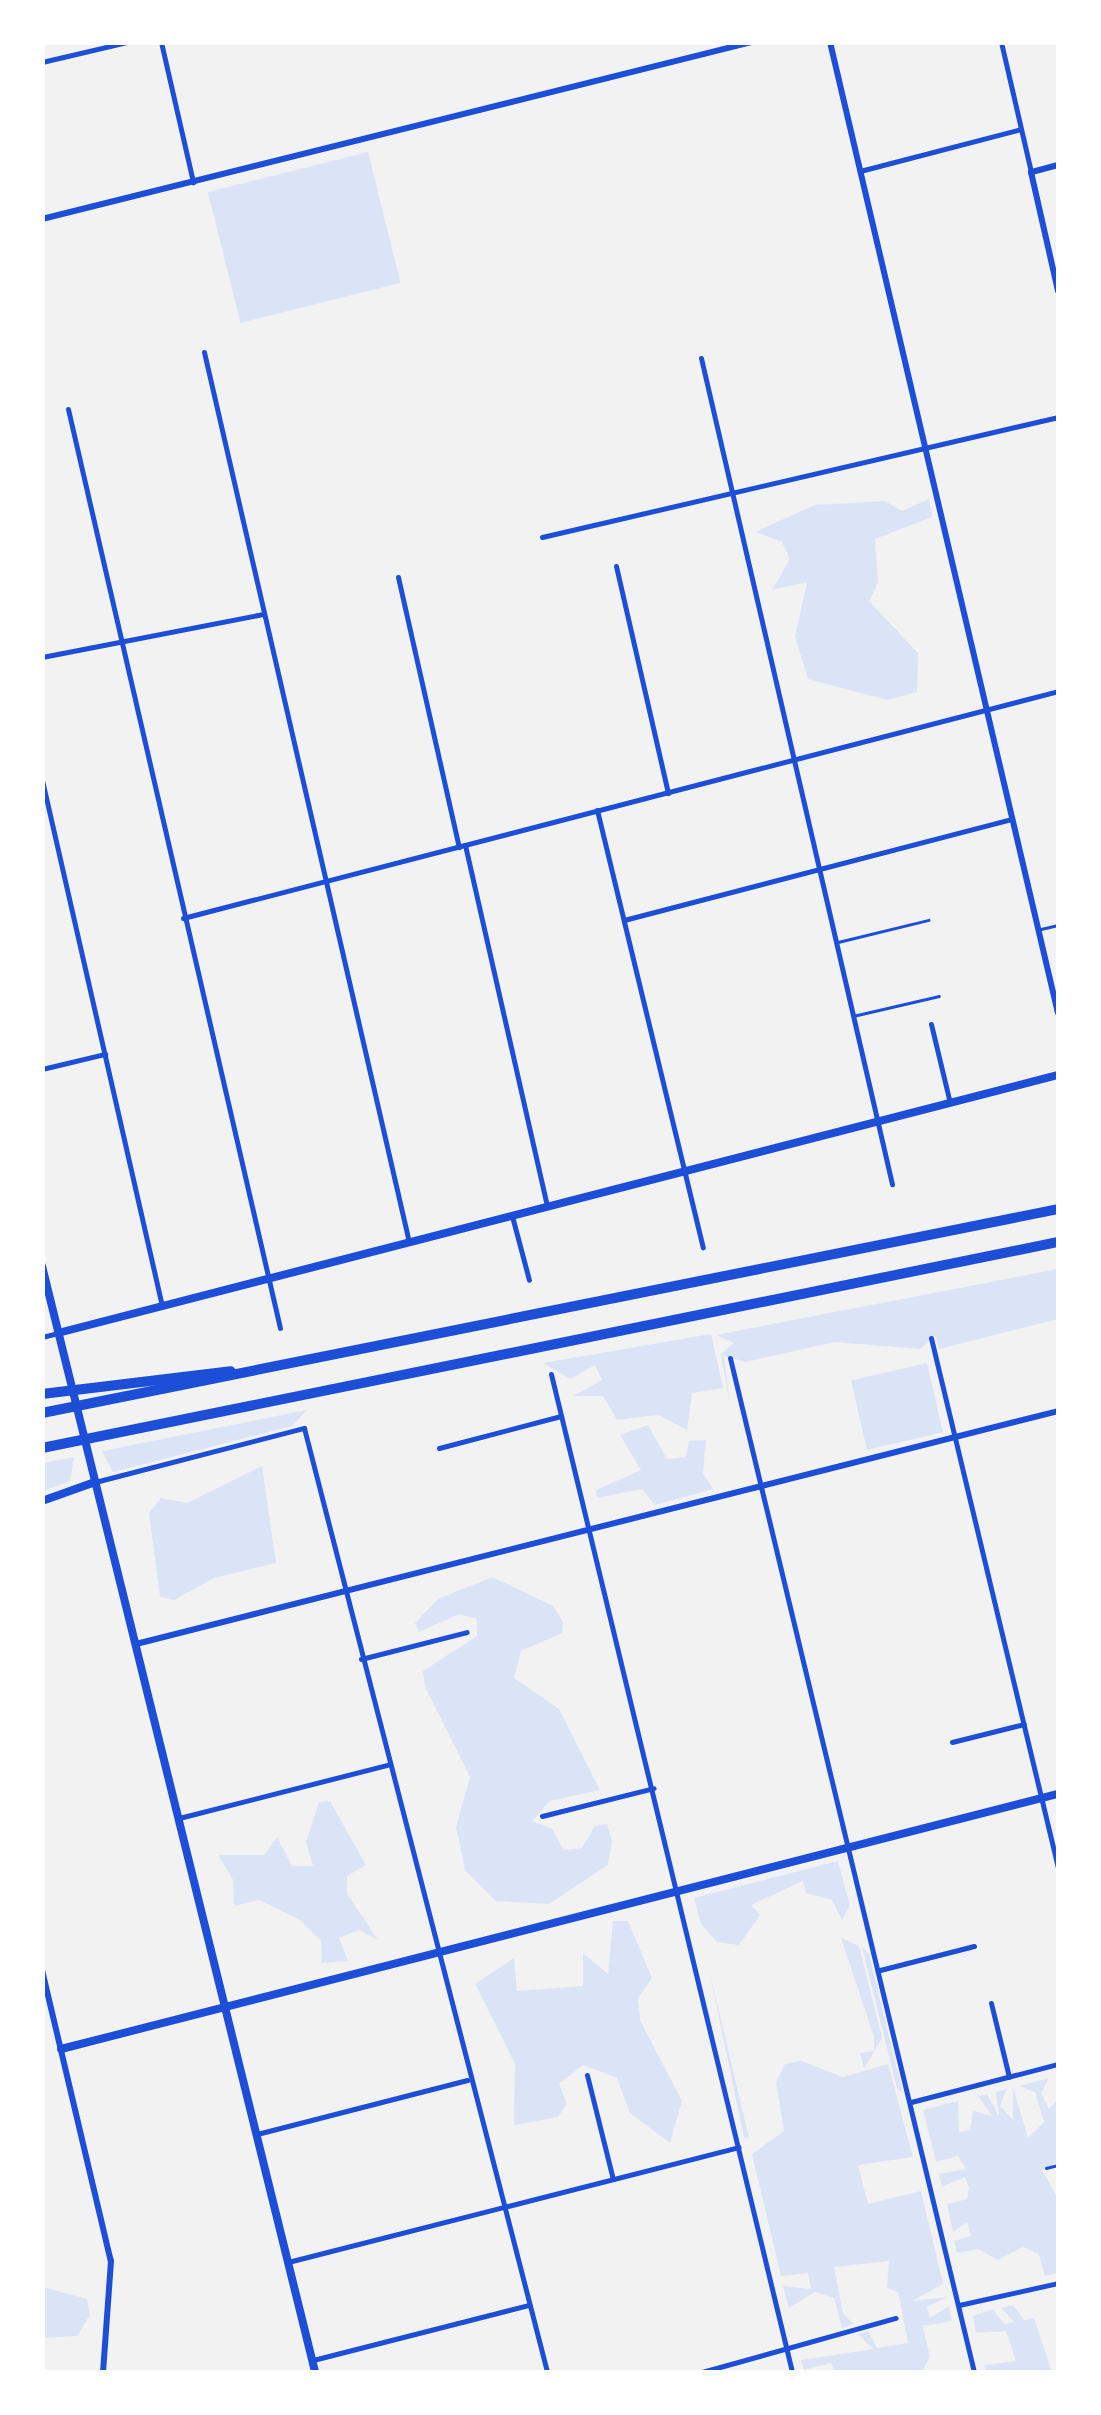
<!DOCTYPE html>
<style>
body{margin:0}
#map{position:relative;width:1101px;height:2415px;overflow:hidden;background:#f2f2f2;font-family:Montserrat,sans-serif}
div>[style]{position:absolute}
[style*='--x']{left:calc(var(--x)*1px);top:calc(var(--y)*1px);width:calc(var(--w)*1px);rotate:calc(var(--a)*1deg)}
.green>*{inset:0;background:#dbe4f7;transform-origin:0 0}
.service>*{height:2.5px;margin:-1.25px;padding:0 1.25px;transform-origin:1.25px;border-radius:1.25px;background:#1d4ed8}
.minor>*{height:5px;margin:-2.5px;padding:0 2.5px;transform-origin:2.5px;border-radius:2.5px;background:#1d4ed8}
.tertiary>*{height:6px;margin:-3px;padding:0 3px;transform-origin:3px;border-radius:3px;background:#1d4ed8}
.secondary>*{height:8px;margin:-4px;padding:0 4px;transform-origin:4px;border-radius:4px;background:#1d4ed8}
.motorway>*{height:10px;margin:-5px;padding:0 5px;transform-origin:5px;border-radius:5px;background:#1d4ed8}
span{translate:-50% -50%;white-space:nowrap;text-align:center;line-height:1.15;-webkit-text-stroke:8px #fff;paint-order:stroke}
.frame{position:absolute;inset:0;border:45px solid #fff;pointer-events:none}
</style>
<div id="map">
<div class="green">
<i style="left:368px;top:152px;width:135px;height:165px;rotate:76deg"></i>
<i style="clip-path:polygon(929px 499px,932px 517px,875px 539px,878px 583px,869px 601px,918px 653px,917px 692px,887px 700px,808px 679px,795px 637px,807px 582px,772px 590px,790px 559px,782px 542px,755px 532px,815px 505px,885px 501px,902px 511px)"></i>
<i style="clip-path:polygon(1058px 1269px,1058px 1319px,939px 1349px,936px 1336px,920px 1349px,834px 1342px,746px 1362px,724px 1356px,730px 1405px,721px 1354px,734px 1343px,716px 1335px)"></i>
<i style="clip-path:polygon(711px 1334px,723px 1388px,692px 1393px,687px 1430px,658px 1415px,617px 1420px,603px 1396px,573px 1396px,602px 1380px,595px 1365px,571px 1379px,543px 1363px)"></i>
<i style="left:927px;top:1363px;width:71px;height:78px;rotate:77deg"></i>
<i style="clip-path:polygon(307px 1410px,292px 1426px,113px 1472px,102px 1451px)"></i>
<i style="clip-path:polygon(648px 1425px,667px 1459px,686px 1457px,689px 1441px,706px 1440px,703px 1473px,713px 1489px,655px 1505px,642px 1489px,597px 1498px,596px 1490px,641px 1470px,620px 1435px)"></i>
<i style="clip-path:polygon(74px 1457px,70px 1481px,43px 1491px,43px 1463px)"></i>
<i style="clip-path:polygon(262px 1466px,276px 1563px,214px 1578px,174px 1600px,160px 1597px,149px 1513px,161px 1498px,187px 1503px)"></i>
<i style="clip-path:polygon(492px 1577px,553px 1606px,563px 1622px,562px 1633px,521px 1651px,514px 1678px,559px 1709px,600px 1790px,550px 1801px,532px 1821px,552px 1829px,564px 1850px,582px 1848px,595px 1826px,607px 1824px,612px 1841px,608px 1865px,549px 1904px,496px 1901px,465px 1870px,456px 1827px,470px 1777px,425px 1687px,423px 1671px,477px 1636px,477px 1619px,459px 1614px,419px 1632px,415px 1623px,438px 1599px)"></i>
<i style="clip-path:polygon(330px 1801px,366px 1865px,347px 1876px,347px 1894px,378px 1940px,359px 1930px,339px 1938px,348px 1961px,322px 1963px,321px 1941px,300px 1920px,259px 1900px,234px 1906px,233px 1880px,218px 1855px,264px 1855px,277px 1837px,292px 1866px,313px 1866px,306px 1842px,319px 1802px)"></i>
<i style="clip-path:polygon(838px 1861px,850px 1906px,842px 1920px,832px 1900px,806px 1893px,803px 1881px,751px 1905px,760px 1915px,739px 1945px,717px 1942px,701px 1924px,694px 1898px)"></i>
<i style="clip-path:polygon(613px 1921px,628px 1921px,652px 1978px,638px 1998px,640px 2020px,682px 2101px,670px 2143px,630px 2113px,617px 2078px,583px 2065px,559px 2084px,567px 2104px,558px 2117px,514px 2125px,515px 2064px,475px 1984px,514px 1958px,517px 1991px,583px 1986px,583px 1953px,608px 1974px)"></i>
<i style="clip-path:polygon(841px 1938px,859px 1946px,882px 2038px,864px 2069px,860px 2053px,874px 2051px,874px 2037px)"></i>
<i style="clip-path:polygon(862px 1947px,869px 1954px,903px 2094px,897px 2088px)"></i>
<i style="clip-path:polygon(709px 1969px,749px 2138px,744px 2138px)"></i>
<i style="clip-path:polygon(801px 2061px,843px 2077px,888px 2064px,913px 2157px,858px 2165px,868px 2204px,921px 2191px,943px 2284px,912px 2301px,947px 2297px,927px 2307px,930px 2318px,949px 2306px,952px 2321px,923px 2326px,930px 2357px,922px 2372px,835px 2372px,831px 2363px,804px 2370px,801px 2360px,873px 2349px,858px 2334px,868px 2331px,877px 2348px,908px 2343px,898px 2292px,887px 2288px,889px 2261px,834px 2267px,843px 2314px,854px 2324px,842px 2328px,834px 2298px,815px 2292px,789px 2308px,783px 2286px,811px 2289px,808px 2273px,781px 2276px,752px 2154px,784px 2131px,776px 2082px,785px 2064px)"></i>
<i style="clip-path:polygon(1049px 2078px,1041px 2093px,1049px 2109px,1058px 2099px,1058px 2162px,1042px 2170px,1058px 2199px,1058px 2273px,1045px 2276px,1039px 2254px,1023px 2247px,998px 2260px,978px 2249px,957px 2253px,954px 2241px,971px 2236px,967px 2222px,953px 2232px,947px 2204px,967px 2199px,969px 2188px,965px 2177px,942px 2187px,939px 2174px,966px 2169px,958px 2156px,936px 2162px,923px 2110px,958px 2101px,959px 2132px,970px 2130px,973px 2111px,992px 2116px,978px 2096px,987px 2094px,999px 2116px,996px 2092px,1007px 2089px,1000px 2106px,1013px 2120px,1013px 2087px,1028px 2138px,1044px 2122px,1035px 2092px,1019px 2086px)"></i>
<i style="clip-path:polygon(43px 2287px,87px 2299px,90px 2315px,77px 2336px,43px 2338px)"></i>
<i style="clip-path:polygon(1013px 2305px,1024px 2320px,1034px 2318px,1052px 2372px,986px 2372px,984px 2365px,1016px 2361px,1006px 2331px,976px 2333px,973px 2316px,993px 2309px,1004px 2324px,1014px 2322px,1001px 2308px)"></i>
</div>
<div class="service">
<i style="--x:1041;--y:929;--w:17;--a:-13"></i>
<i style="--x:838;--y:942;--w:93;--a:-13.7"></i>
<i style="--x:853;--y:1016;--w:88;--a:-13.1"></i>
<i style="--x:1046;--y:2168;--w:12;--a:-14"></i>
</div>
<div class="minor">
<i style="--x:161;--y:42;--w:144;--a:77.1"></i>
<i style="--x:1001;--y:42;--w:133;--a:77"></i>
<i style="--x:42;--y:62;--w:87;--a:-13.2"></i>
<i style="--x:860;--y:171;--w:166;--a:-14.6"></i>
<i style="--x:204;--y:352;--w:913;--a:77.03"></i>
<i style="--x:701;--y:358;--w:848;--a:76.98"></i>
<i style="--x:68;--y:409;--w:943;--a:77.01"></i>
<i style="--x:542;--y:537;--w:530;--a:-13.09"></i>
<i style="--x:616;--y:566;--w:233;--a:77.1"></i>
<i style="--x:398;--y:577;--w:277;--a:77.3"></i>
<i style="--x:42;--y:657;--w:226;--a:-11"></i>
<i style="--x:42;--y:780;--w:540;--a:77.15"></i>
<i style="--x:597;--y:810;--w:450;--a:76.4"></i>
<i style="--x:465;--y:845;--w:371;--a:77.2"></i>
<i style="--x:183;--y:918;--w:904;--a:-14.54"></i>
<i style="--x:624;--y:920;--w:401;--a:-14.6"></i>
<i style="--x:931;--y:1024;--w:81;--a:76.5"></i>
<i style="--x:42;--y:1069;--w:65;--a:-13.4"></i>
<i style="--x:512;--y:1216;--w:66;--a:75.1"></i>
<i style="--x:42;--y:1337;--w:16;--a:-14"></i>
<i style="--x:931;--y:1338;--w:545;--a:76.52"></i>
<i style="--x:730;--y:1358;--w:1043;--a:76.47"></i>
<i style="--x:551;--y:1374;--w:1027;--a:76.42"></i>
<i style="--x:439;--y:1448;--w:126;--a:-14.7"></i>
<i style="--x:95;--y:1482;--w:216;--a:-14.5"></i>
<i style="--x:304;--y:1428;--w:975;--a:75.56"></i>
<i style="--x:361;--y:1659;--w:109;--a:-14.3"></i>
<i style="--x:952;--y:1742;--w:74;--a:-14"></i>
<i style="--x:542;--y:1816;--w:115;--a:-14"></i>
<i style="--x:179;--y:1818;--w:215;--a:-14.3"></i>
<i style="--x:880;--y:1970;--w:97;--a:-14.3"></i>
<i style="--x:991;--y:2003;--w:76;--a:76.3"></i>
<i style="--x:587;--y:2075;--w:107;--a:76"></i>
<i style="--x:911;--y:2102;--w:152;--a:-14.5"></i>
<i style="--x:257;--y:2134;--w:217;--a:-14.4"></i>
<i style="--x:288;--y:2262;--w:465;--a:-14.3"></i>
<i style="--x:959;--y:2305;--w:101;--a:-12.5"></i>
<i style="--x:313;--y:2360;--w:222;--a:-14.3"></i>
<i style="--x:702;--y:2372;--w:201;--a:-15.6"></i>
</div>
<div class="tertiary">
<i style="--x:830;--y:42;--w:997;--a:76.79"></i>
<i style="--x:1058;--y:165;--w:28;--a:165"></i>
<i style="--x:1031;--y:172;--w:122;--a:77.2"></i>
<i style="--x:42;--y:219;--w:732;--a:-14"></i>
<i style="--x:136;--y:1644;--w:951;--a:-14.18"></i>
<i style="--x:42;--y:1970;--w:299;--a:76.7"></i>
<i style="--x:111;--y:2261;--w:111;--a:94.1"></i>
</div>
<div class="secondary">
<i style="--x:42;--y:1266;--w:1139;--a:76.13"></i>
<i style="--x:58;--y:1333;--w:1033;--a:-14.47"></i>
<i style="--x:42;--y:1501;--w:56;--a:-19.7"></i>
<i style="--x:61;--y:2049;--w:1029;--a:-14.35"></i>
</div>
<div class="motorway">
<i style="--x:42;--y:1394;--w:190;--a:-6.9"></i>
<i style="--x:42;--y:1413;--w:1036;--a:-11.35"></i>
<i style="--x:42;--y:1448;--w:1037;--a:-11.46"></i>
</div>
<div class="frame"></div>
</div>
